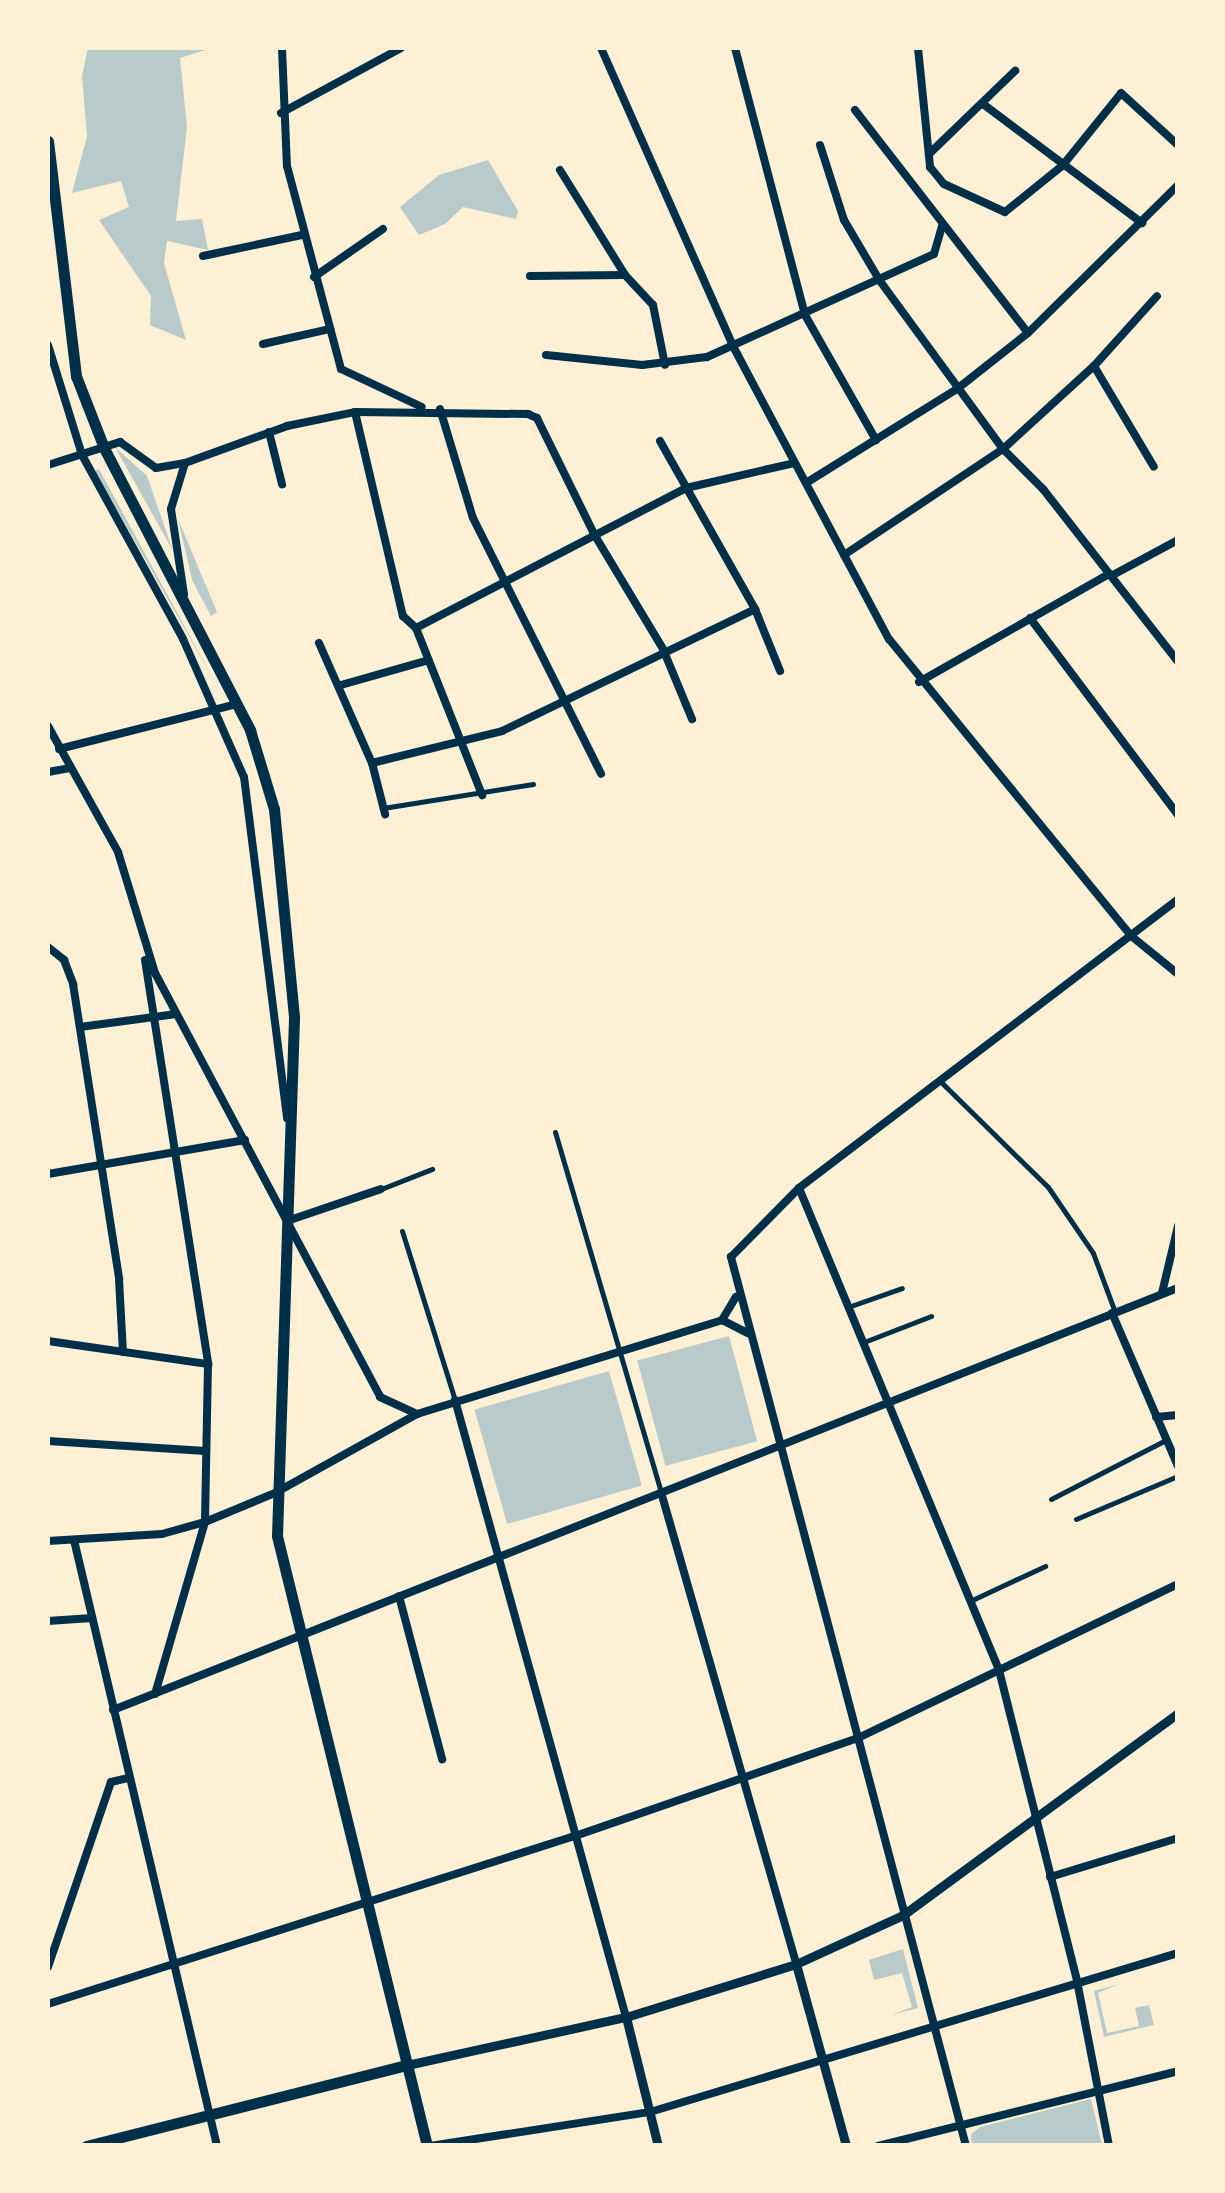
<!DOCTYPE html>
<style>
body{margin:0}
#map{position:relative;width:1225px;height:2193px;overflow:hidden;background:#fdf0d5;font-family:"PT Serif",serif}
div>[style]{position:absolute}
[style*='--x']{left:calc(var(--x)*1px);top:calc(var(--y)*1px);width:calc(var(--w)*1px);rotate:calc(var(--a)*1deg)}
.green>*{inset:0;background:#b9caca;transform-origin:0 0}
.pedestrian>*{height:5px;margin:-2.5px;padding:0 2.5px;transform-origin:2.5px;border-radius:2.5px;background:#003049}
.minor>*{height:8px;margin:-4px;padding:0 4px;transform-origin:4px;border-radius:4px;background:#003049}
.tertiary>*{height:9px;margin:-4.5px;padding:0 4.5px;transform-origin:4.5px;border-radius:4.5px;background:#003049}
.primary>*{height:11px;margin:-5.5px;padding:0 5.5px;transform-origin:5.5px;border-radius:5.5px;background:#003049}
.trunk>*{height:11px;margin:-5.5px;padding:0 5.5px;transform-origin:5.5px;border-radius:5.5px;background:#003049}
span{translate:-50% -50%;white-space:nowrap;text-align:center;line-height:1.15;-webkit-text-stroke:8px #fdf0d5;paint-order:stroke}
.frame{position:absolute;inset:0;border:50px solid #fdf0d5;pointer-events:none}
</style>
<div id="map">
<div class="green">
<i style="clip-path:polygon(88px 48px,212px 48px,180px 58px,187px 127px,176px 221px,202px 219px,208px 250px,167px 241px,164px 263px,186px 340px,150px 325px,151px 296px,99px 220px,129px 207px,121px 181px,72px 193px,87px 136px,82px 76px)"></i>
<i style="clip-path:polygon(488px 160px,518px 211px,516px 219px,463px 207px,445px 224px,419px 235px,400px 207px,439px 175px)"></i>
<i style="clip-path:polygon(115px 447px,147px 476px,173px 551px)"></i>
<i style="clip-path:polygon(99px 469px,216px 684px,95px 471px)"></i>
<i style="clip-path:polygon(178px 519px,217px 612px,211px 616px,192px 580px)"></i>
<i style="left:729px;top:1336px;width:109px;height:95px;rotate:75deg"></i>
<i style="left:609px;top:1371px;width:119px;height:140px;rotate:74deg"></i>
<i style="clip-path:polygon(903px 1949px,918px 2008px,891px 2015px,912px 2007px,902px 1973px,874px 1980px,869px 1960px)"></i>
<i style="clip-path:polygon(1119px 1984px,1098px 1993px,1107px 2033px,1139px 2026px,1135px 2008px,1149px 2005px,1154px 2025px,1104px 2037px,1094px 1991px)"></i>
<i style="clip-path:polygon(1091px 2099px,1102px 2145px,972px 2145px,971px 2134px,980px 2127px)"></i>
</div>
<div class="pedestrian">
<i style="--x:383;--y:808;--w:152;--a:-9.1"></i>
<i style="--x:940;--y:1081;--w:151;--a:44.5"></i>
<i style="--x:1048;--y:1187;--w:80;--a:55.7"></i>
<i style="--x:1093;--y:1253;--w:63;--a:69.6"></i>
<i style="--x:555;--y:1132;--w:375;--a:73.6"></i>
<i style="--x:381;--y:1189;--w:55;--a:-21.4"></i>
<i style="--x:402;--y:1231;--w:177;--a:72.6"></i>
<i style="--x:848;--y:1307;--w:57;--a:-19.4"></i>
<i style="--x:864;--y:1342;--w:72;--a:-21.2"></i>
<i style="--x:1051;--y:1499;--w:129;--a:-27.2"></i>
<i style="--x:1076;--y:1519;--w:111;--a:-22.9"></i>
<i style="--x:970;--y:1601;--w:83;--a:-25"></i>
</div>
<div class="minor">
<i style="--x:282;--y:48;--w:118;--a:87.6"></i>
<i style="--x:287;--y:166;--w:210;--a:75.1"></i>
<i style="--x:341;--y:369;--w:89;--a:25.1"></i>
<i style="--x:601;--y:48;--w:328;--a:66.1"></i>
<i style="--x:734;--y:348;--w:330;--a:62"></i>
<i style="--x:889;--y:639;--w:382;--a:50.8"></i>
<i style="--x:1130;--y:935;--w:62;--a:39.1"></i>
<i style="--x:735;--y:48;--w:276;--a:75.3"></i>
<i style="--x:805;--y:315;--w:144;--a:60.4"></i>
<i style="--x:918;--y:48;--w:120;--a:84.2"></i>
<i style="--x:930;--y:167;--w:22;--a:51"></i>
<i style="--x:944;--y:184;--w:67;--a:24.7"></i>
<i style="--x:1005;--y:212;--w:75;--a:-39"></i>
<i style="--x:1063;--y:165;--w:92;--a:-51.1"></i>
<i style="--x:1121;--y:93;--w:77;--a:42.4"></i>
<i style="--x:983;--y:104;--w:199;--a:36.8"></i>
<i style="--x:855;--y:110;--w:282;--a:52.2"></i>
<i style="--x:281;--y:113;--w:136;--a:-28.4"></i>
<i style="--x:820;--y:145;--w:79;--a:72.3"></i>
<i style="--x:844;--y:220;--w:71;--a:59.5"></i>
<i style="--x:880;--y:281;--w:208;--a:53.8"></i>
<i style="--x:1003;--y:449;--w:57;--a:45"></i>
<i style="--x:1043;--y:489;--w:219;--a:52"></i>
<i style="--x:929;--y:154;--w:120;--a:-44"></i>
<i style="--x:560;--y:170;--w:123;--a:58.2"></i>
<i style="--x:625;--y:275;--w:41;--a:47"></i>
<i style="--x:653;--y:305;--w:61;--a:78.7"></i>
<i style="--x:203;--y:256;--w:101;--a:-12"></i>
<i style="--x:530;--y:276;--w:95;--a:-0.6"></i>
<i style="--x:314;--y:277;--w:84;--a:-34.8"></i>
<i style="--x:263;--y:344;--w:69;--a:-12.6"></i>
<i style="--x:48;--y:345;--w:115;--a:72.8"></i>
<i style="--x:82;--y:455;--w:210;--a:61.2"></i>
<i style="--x:183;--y:639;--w:151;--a:66.2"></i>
<i style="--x:244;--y:777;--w:344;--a:82.8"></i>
<i style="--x:546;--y:355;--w:97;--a:5.9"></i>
<i style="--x:642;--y:365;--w:65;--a:-7"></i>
<i style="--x:707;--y:357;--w:249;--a:-24.4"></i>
<i style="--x:934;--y:254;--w:29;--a:-74"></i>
<i style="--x:1094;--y:366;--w:117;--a:59.3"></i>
<i style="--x:440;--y:409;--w:114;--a:73.2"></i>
<i style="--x:473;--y:518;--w:286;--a:63.4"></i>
<i style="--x:355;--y:412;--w:210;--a:76.8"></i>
<i style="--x:403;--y:616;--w:18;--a:43"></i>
<i style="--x:416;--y:628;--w:180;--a:68.4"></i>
<i style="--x:269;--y:432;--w:54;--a:76"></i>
<i style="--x:660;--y:441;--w:193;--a:60.5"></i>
<i style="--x:755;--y:609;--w:67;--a:68"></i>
<i style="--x:48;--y:465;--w:76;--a:-17.7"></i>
<i style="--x:120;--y:442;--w:44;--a:35.8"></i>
<i style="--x:156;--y:468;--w:28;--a:-10"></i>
<i style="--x:806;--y:483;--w:178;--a:-31.9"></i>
<i style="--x:957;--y:389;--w:90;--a:-38.3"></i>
<i style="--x:1028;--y:333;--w:211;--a:-44.6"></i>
<i style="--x:844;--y:555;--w:191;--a:-33.7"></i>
<i style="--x:1003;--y:449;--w:123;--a:-42.4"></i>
<i style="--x:1094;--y:366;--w:94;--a:-48"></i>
<i style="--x:1111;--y:576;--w:76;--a:-28.2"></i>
<i style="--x:184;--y:594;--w:86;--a:-98.7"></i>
<i style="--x:171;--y:509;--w:48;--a:-73.1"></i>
<i style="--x:185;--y:463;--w:109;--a:-19.9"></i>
<i style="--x:287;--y:426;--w:69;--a:-11.6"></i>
<i style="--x:355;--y:412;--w:173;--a:0.7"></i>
<i style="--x:528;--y:414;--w:10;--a:24"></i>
<i style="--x:537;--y:418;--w:129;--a:63.8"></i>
<i style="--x:594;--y:534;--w:134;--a:59"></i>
<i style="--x:663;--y:649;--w:76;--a:67.5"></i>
<i style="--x:1030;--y:618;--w:246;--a:53.1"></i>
<i style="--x:416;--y:628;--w:304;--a:-27.4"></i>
<i style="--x:686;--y:488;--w:111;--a:-13"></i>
<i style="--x:319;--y:643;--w:131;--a:66.2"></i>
<i style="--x:372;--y:763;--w:53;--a:75.7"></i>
<i style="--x:919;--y:682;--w:219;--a:-29.6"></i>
<i style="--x:341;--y:685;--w:91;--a:-15.9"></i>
<i style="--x:48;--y:726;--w:144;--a:60.9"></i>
<i style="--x:118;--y:852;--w:127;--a:73"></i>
<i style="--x:155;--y:973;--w:480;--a:62"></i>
<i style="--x:380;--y:1397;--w:41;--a:24.7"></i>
<i style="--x:59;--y:749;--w:184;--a:-14.2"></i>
<i style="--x:372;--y:763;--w:134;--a:-13.8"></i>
<i style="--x:502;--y:731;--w:281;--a:-25.7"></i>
<i style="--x:48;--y:772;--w:22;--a:-10"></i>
<i style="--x:48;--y:947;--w:21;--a:39"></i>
<i style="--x:64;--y:960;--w:26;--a:69"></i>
<i style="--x:73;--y:984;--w:299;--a:81.1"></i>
<i style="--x:119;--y:1279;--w:73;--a:86.9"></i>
<i style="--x:145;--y:960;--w:409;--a:81.1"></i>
<i style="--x:208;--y:1364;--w:158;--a:91.1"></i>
<i style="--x:205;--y:1522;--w:179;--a:106.2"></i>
<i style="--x:80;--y:1027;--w:97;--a:-7.7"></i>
<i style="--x:48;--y:1174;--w:200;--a:-9.8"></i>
<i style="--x:799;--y:1188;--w:522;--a:67.46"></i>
<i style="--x:999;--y:1670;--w:321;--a:75.9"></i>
<i style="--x:1077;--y:1981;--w:168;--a:79"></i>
<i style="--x:287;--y:1221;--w:99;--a:-18.8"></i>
<i style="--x:1162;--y:1293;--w:69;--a:-76.6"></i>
<i style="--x:1112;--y:1313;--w:167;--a:66.7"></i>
<i style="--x:722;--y:1320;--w:29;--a:27"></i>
<i style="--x:48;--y:1341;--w:162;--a:8.2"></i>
<i style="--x:455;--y:1400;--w:640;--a:74.51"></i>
<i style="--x:1156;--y:1417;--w:22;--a:-5"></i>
<i style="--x:48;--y:1441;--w:158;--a:3.6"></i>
<i style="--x:661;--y:1492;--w:491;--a:74"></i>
<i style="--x:74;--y:1540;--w:623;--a:76.72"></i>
<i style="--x:48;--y:1541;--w:114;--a:-3.5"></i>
<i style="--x:162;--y:1534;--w:45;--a:-15.6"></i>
<i style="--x:205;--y:1522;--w:76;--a:-22.5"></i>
<i style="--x:275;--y:1493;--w:162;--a:-29.1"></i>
<i style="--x:417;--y:1414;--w:319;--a:-17.1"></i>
<i style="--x:722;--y:1320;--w:27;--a:-59"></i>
<i style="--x:399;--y:1596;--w:169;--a:75.2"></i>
<i style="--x:48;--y:1621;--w:44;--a:-3.9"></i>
<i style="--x:113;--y:1710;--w:1146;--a:-21.62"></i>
<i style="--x:1050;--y:1877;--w:134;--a:-16.9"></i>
<i style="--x:48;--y:1967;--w:195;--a:-71.2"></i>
<i style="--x:111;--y:1782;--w:17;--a:-13"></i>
<i style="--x:48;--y:2004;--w:556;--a:-17.69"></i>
<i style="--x:578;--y:1835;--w:294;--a:-19.1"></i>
<i style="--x:856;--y:1739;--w:357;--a:-25.7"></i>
<i style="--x:430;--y:2146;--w:223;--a:-8.8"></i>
<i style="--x:650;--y:2112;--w:551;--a:-16.76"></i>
<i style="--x:878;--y:2146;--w:309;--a:-14"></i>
<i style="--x:966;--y:2146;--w:920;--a:-104.81"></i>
<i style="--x:731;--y:1257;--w:97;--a:-45.4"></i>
<i style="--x:799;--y:1188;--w:477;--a:-37.3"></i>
</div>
<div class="tertiary">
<i style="--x:796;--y:1964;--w:189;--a:74.6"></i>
<i style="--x:626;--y:2017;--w:133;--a:76.1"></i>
<i style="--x:407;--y:2065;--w:224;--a:-12.4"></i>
<i style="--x:626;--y:2017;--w:178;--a:-17.3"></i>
<i style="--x:796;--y:1964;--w:118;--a:-24.6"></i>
<i style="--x:903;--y:1915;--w:341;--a:-36.3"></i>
</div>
<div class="primary">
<i style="--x:86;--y:2146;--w:331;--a:-14.2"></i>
</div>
<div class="trunk">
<i style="--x:48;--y:141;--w:237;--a:83.2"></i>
<i style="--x:76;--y:376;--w:77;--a:68.7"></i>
<i style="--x:104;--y:448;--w:318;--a:62.6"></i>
<i style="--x:250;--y:730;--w:83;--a:73.1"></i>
<i style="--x:274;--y:809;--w:210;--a:84.5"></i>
<i style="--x:294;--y:1018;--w:518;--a:91.88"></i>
<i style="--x:277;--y:1536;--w:628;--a:76.18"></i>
</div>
<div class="frame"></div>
</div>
